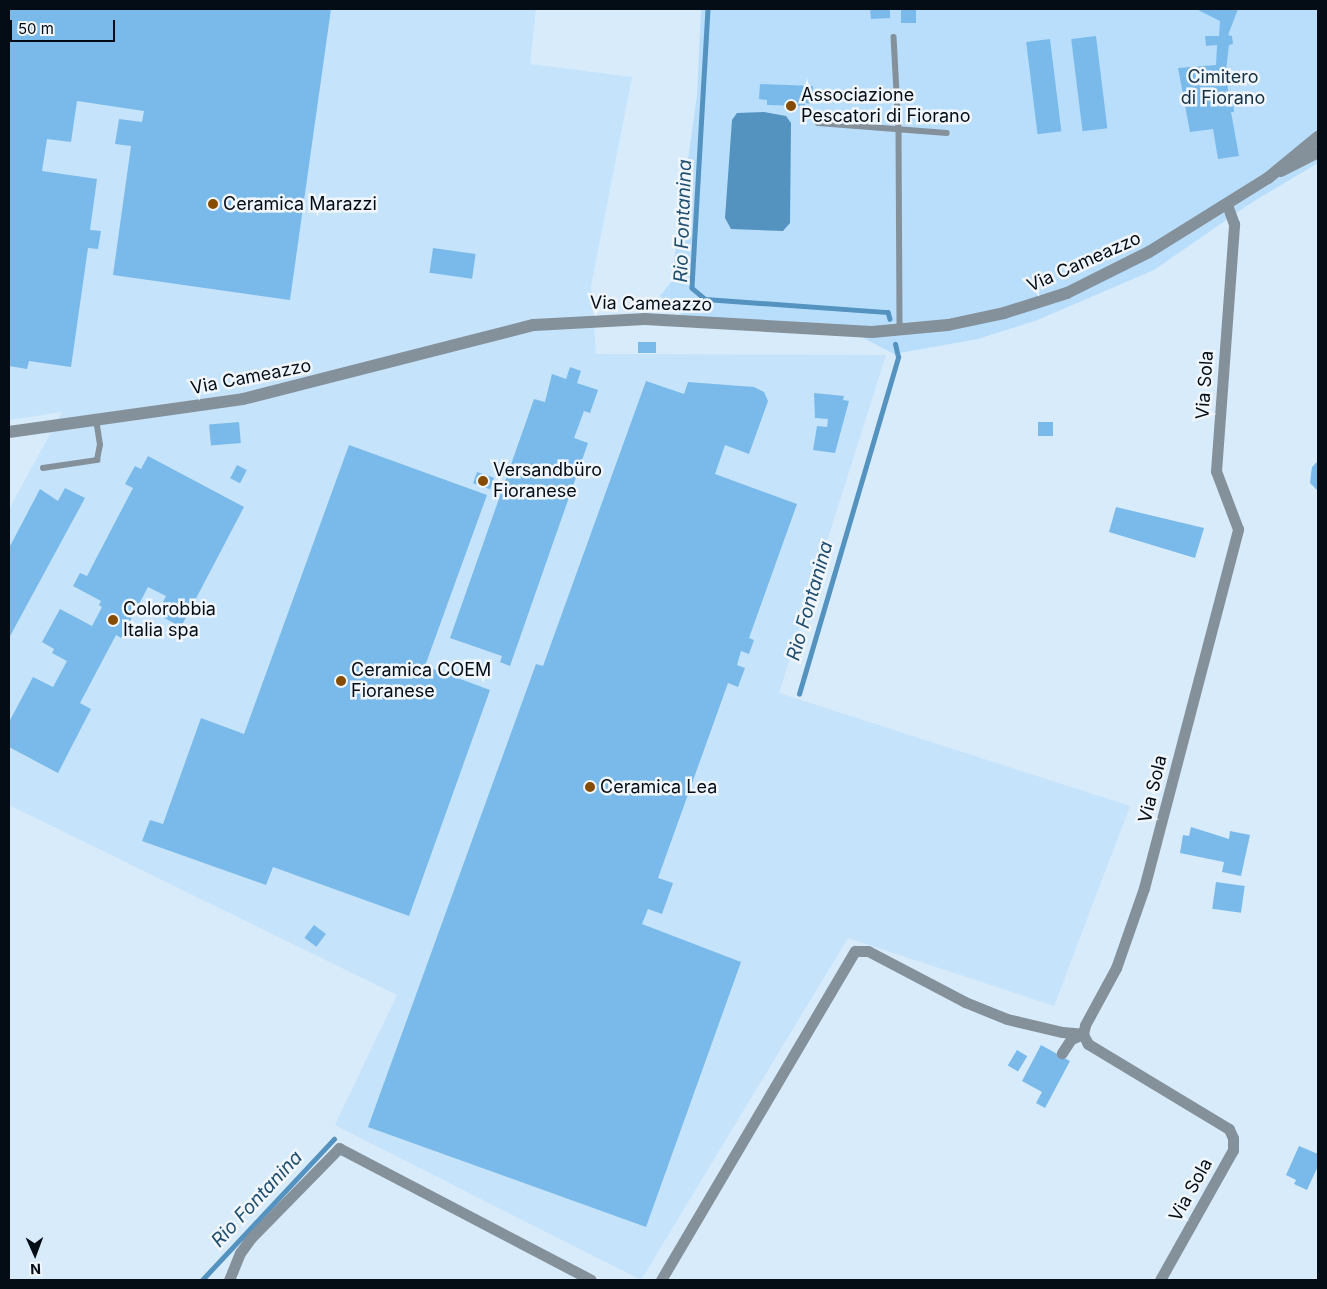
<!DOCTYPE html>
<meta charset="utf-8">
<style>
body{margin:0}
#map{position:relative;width:1327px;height:1289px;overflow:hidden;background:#d8ebfa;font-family:Inter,sans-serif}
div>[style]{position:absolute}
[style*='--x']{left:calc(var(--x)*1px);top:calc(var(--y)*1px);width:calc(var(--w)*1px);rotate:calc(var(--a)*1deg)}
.built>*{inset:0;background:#c5e3fb}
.green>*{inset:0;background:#b9defc}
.water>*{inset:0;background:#5492c0}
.stream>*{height:4.5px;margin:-2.25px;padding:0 2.25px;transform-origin:2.25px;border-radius:2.25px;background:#5492c0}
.building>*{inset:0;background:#7abaea;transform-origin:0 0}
.service>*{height:5.5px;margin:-2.75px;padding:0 2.75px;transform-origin:2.75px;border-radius:2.75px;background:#84919b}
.minor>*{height:11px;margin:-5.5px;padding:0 5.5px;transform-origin:5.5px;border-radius:5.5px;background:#84919b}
.tertiary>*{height:12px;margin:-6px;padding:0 6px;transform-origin:6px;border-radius:6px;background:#84919b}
.dots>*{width:14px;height:14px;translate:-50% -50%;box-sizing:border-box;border:2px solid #f0f6fb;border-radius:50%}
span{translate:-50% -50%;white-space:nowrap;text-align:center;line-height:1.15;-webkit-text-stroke:5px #f0f6fb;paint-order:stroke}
.park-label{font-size:18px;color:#153145}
.poi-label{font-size:18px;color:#040d15}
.left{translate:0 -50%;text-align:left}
.street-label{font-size:18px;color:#040d15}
.water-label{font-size:19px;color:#1f4e6f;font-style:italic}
.frame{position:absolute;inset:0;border:10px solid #040d15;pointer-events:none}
.north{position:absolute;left:10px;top:1229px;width:50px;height:50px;-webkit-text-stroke:4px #f0f6fb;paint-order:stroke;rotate:178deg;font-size:14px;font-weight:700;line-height:20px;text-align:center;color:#040d15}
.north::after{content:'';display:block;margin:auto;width:18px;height:22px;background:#040d15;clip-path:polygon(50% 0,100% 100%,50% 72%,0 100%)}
.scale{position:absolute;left:10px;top:20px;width:105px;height:22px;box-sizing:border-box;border:2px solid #040d15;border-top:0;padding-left:6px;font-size:15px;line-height:18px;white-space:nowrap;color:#040d15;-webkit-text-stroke:4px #f0f6fb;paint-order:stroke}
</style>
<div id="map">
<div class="built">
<i style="clip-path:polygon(9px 9px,536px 9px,530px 64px,632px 77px,591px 286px,596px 354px,886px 355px,779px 693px,1130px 806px,1054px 1006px,848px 938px,641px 1280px,335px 1125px,397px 995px,9px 805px,9px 509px,62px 412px,9px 420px)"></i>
</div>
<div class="green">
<i style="clip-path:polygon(701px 9px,1318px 9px,1318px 163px,1248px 205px,1154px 270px,1035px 321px,978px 339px,894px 354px,852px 332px,691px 323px,660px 296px,671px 282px,697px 95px)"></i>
</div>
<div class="water">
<i style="clip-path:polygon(764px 112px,786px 116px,791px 123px,790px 223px,783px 231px,731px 229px,725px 218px,732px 120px,737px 113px)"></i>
</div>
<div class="stream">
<i style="--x:708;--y:9;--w:279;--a:93.3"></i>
<i style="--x:692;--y:288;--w:17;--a:40"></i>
<i style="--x:705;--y:299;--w:183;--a:4.1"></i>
<i style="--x:888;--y:312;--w:7;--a:74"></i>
<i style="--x:799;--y:694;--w:351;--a:-73.6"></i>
<i style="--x:898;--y:357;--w:13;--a:-103"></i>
<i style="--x:202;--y:1280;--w:193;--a:-46.9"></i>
</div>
<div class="building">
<i style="clip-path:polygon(9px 9px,331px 9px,290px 300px,113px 275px,131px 146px,115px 144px,119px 119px,142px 122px,144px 111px,77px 101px,71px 142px,47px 139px,42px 171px,97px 179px,90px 230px,101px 231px,98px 249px,88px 248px,71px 367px,29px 361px,27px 369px,9px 366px)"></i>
<i style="clip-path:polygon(870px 9px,890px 9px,890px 18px,871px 19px)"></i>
<i style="left:901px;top:9px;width:15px;height:14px"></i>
<i style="clip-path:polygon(1196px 9px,1238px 9px,1228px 35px,1232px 36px,1233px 44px,1229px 45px,1226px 71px,1229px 99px,1233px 99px,1234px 112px,1231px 112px,1239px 156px,1218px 159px,1213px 129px,1190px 132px,1178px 68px,1216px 65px,1217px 45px,1206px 46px,1205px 36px,1219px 36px,1220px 21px)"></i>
<i style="left:1096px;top:36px;width:93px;height:25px;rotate:83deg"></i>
<i style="left:1050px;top:39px;width:93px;height:24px;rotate:83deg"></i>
<i style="clip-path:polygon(760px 84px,813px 86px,812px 104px,805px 103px,805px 106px,767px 105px,767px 100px,759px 99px)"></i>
<i style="left:433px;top:248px;width:43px;height:25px;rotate:8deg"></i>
<i style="left:638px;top:342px;width:18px;height:11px"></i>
<i style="clip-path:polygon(570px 367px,581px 371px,577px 383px,598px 390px,590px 413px,584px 411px,574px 438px,588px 443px,510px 666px,500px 662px,502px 656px,450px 638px,534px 399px,545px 402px,552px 374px,566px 379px)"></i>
<i style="clip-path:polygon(646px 381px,684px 394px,688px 382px,754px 387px,764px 392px,768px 401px,749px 454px,725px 445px,715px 474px,797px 504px,749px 638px,754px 640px,749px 654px,741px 651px,737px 665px,745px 668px,738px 687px,728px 683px,658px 878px,673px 883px,662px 914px,648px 909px,642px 924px,741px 962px,646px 1227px,368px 1127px,536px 664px,543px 666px)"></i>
<i style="clip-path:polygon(814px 393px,844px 396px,843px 400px,849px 401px,835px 453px,813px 450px,817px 426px,827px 427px,828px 419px,815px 418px)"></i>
<i style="left:239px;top:422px;width:21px;height:30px;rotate:85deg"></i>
<i style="left:1038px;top:422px;width:15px;height:14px"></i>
<i style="clip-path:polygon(349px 445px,487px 495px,425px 666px,490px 690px,409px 916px,273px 867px,266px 885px,142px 841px,150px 820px,163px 824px,201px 718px,244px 734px)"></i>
<i style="clip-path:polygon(148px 456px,244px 507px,181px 627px,157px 614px,166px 596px,148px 587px,121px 638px,116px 635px,80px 703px,91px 709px,58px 773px,9px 747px,9px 722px,33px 677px,53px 687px,67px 661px,52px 653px,54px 649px,42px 642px,60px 609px,92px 626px,102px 607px,99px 605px,101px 601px,73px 586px,80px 573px,87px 576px,133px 488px,125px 484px,135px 466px,141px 469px)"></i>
<i style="clip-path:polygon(1318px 461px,1318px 491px,1310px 483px,1312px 467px)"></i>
<i style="left:237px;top:465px;width:11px;height:15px;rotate:27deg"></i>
<i style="left:477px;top:472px;width:18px;height:12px;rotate:19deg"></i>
<i style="clip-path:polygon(65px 488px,85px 498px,9px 638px,9px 548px,40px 489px,58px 501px)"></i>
<i style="clip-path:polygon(1116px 507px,1204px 528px,1195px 558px,1109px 532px)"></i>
<i style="clip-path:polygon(1191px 827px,1229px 839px,1230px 831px,1250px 835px,1241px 876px,1222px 872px,1224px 862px,1180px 853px,1183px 835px,1189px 836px)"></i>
<i style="left:1216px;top:882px;width:29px;height:27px;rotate:8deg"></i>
<i style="left:314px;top:925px;width:15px;height:16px;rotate:37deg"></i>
<i style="clip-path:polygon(1041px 1045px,1070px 1061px,1045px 1108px,1036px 1103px,1042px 1092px,1022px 1081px)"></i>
<i style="left:1017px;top:1050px;width:12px;height:18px;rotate:31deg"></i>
<i style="clip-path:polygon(1299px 1146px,1318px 1154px,1318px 1166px,1307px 1190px,1294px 1184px,1296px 1180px,1286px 1175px)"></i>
</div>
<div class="service">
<i style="--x:894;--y:37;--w:93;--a:86.9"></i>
<i style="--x:899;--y:130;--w:200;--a:89.7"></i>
<i style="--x:818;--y:123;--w:129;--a:4.4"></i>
<i style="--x:43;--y:468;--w:55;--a:-8.4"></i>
<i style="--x:97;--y:460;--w:15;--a:-79"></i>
<i style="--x:100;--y:445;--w:26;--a:-99"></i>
</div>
<div class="minor">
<i style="--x:229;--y:1280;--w:29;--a:-68"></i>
<i style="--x:240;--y:1253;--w:19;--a:-54"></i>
<i style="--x:251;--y:1238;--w:126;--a:-45.6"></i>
<i style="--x:339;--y:1148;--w:284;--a:27.6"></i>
<i style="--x:661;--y:1280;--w:382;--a:-59.5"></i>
<i style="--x:855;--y:951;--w:13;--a:0"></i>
<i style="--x:868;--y:951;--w:110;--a:27.7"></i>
<i style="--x:965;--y:1002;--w:45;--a:22"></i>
<i style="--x:1007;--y:1019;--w:57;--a:13.3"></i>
<i style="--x:1062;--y:1032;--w:21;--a:5"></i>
<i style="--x:1083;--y:1034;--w:13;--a:157"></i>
<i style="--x:1071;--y:1039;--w:17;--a:123"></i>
<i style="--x:1160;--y:1280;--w:149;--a:-60.7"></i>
<i style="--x:1233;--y:1150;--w:12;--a:-90"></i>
<i style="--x:1233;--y:1138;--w:10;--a:-114"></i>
<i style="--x:1229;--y:1129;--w:165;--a:-148.9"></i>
<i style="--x:1088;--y:1044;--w:11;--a:-117"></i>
<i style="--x:1083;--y:1034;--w:9;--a:-77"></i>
<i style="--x:1085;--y:1025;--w:65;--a:-61.5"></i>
<i style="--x:1116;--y:968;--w:85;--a:-70.7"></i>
<i style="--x:1144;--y:888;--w:371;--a:-75.3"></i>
<i style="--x:1238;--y:529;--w:62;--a:-110.8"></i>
<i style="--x:1216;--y:471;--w:248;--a:-85.8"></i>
<i style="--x:1234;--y:224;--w:20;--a:-110"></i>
</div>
<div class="tertiary">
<i style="--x:1281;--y:171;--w:42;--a:-27.2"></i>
<i style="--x:9;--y:432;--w:236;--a:-8"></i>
<i style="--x:243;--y:399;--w:300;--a:-14.3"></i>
<i style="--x:534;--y:325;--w:111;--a:-3.1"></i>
<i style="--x:645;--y:319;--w:227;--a:3.3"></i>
<i style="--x:872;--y:332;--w:76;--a:-5.3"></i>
<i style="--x:948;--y:325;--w:57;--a:-12.1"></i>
<i style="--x:1004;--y:313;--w:66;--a:-17.6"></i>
<i style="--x:1067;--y:293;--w:92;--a:-26.6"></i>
<i style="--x:1149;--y:252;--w:140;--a:-31.9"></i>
<i style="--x:1268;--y:178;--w:65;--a:-39.4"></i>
</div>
<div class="dots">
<i style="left:791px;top:106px;background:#864c02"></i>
<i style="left:213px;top:204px;background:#864c02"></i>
<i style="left:483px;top:481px;background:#864c02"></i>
<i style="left:113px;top:620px;background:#864c02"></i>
<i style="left:341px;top:681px;background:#864c02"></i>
<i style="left:590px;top:787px;background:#864c02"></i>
</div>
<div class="park-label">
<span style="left:1223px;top:88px">Cimitero<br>di Fiorano</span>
</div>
<div class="poi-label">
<span class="left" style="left:801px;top:106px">Associazione<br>Pescatori di Fiorano</span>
<span class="left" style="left:223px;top:204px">Ceramica Marazzi</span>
<span class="left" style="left:493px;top:481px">Versandbüro<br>Fioranese</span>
<span class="left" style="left:123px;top:620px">Colorobbia<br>Italia spa</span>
<span class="left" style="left:351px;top:681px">Ceramica COEM<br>Fioranese</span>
<span class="left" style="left:600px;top:787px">Ceramica Lea</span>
</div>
<div class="street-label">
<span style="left:1084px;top:262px;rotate:-24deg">Via Cameazzo</span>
<span style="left:651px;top:304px;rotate:1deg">Via Cameazzo</span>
<span style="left:251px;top:377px;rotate:-11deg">Via Cameazzo</span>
<span style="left:1205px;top:385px;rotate:-86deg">Via Sola</span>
<span style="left:1153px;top:789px;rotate:-76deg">Via Sola</span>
<span style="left:1191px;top:1190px;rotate:-61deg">Via Sola</span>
</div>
<div class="water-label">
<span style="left:683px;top:221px;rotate:-88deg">Rio Fontanina</span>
<span style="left:810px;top:601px;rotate:-74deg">Rio Fontanina</span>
<span style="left:257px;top:1199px;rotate:-47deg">Rio Fontanina</span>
</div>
<div class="frame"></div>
<div class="north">N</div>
<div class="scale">50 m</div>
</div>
